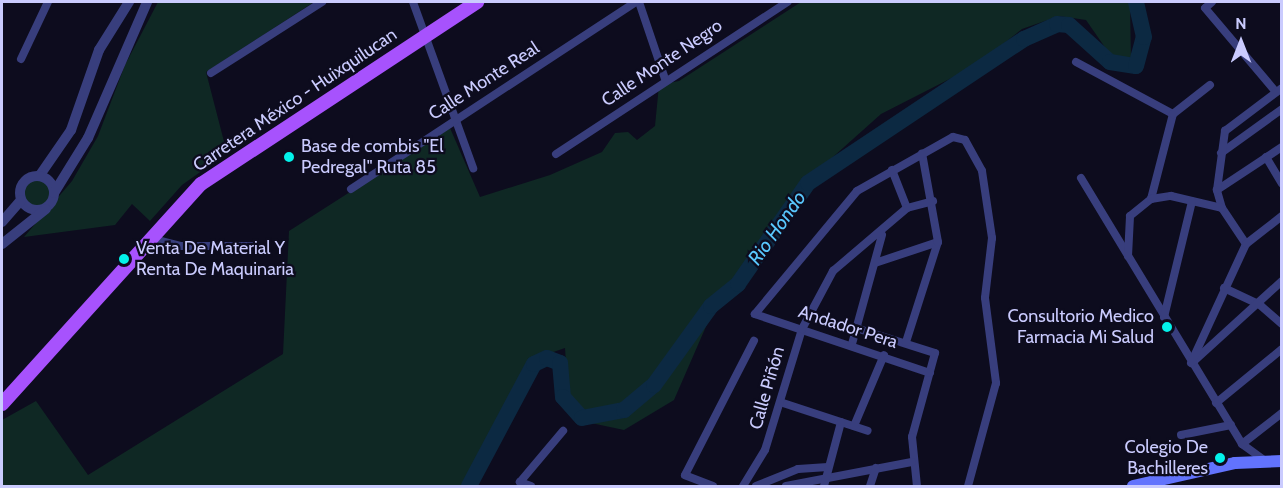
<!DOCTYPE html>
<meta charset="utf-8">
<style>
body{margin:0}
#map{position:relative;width:1283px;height:488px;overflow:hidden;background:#0d0c1e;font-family:Cabin,sans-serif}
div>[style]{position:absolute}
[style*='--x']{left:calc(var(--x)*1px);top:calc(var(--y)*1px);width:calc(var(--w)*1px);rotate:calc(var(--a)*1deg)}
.green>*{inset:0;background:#0f2824}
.round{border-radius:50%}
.river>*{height:16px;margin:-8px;padding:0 8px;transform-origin:8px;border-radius:8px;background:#0c2942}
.minor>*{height:8px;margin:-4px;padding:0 4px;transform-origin:4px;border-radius:4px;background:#383e7d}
.tertiary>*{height:10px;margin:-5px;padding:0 5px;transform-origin:5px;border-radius:5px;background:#383e7d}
.tertiary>.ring{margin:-5px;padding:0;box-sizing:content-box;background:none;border:10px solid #383e7d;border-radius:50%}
.secondary>*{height:12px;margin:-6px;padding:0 6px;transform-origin:6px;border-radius:6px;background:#6273fd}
.primary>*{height:14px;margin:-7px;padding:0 7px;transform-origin:7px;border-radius:7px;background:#a752fd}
.dots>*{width:16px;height:16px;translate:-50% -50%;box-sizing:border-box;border:3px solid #0d0c1e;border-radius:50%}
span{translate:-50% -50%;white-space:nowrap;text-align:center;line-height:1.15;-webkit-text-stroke:4.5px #0d0c1e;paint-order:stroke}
.street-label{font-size:18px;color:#cacbfe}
.poi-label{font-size:18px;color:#cacbfe}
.left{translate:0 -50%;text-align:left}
.right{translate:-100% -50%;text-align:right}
.water-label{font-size:20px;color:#59c7fd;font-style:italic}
.frame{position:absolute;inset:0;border:3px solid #cacbfe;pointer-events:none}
.north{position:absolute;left:1211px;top:12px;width:60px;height:60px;-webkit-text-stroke:4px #0d0c1e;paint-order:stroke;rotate:0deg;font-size:16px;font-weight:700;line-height:24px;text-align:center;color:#cacbfe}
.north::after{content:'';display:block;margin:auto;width:21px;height:27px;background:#cacbfe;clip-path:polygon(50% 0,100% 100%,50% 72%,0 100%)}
</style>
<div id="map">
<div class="green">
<i style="clip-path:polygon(158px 2px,314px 2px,206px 72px,227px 153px,182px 185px,150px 221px,132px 204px,115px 225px,24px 237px,72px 181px,98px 136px,125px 65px)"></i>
<i style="clip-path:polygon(801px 2px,1130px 2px,1131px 60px,1111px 56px,1086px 20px,1059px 16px,1022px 29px,975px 66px,881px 114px,796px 190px,711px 315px,674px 400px,624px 430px,591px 423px,568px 395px,565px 348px,530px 360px,463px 486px,2px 486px,2px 420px,36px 401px,88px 475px,283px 354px,289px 231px,450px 128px,480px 197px,550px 175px,602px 152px,615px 133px,628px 132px,637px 140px,655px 126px,659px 85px,679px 81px)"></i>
<i class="round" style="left:24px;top:180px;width:26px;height:26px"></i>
</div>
<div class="river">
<i style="--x:469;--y:486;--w:138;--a:-62"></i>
<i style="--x:534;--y:364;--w:14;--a:-25"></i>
<i style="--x:547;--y:358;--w:14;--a:21"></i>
<i style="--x:560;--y:363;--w:34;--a:85"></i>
<i style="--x:563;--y:397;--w:28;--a:48"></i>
<i style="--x:582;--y:418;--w:43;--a:-10.8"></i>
<i style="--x:624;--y:410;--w:39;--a:-40"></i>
<i style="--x:654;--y:385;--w:97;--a:-54.2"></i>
<i style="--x:711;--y:306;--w:35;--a:-39"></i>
<i style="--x:738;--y:284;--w:123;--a:-55.3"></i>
<i style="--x:808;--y:183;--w:260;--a:-33.7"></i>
<i style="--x:1024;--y:39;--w:36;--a:-24"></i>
<i style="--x:1057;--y:24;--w:12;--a:5"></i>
<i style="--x:1069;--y:25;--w:55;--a:42.1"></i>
<i style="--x:1110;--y:62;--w:26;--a:9"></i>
<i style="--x:1136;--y:66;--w:30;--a:-75"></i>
<i style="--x:1144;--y:37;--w:36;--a:-103"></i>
</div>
<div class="minor">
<i style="--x:413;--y:2;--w:177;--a:70.1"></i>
<i style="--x:639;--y:2;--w:81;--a:71.3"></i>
<i style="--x:1212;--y:2;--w:9;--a:139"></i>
<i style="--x:1205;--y:8;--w:110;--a:49.8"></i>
<i style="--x:21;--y:59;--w:63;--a:-64.7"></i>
<i style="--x:1076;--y:62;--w:110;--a:28.2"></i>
<i style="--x:211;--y:73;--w:132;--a:-32.6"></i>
<i style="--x:1221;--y:153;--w:75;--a:-35.8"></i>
<i style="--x:556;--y:154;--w:277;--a:-33.3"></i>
<i style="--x:1266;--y:157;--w:31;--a:59"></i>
<i style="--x:892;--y:170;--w:41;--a:68.5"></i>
<i style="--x:1081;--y:178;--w:311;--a:58.8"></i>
<i style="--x:1242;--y:444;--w:27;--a:36"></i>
<i style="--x:351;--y:189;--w:341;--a:-33.3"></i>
<i style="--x:1217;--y:190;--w:78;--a:-33.5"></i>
<i style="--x:1151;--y:199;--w:88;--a:-75.5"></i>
<i style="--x:1173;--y:114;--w:47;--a:-38.1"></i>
<i style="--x:157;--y:240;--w:25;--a:14"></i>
<i style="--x:181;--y:246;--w:73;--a:0"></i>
<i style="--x:1246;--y:244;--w:43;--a:-123.7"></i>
<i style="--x:1222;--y:208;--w:19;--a:-106"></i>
<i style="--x:1217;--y:190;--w:60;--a:-82.3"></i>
<i style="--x:1225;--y:131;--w:71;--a:-37"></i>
<i style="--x:1128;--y:256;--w:40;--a:-87.1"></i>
<i style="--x:1130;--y:216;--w:27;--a:-39"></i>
<i style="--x:1151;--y:199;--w:20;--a:-9"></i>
<i style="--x:1171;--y:196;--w:52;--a:13.2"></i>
<i style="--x:875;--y:263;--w:66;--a:-18.4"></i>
<i style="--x:1224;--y:288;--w:40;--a:25"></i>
<i style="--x:1260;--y:305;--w:29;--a:41"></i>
<i style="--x:1164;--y:317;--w:119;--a:-76.4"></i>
<i style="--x:856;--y:328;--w:83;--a:17.6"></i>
<i style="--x:935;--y:353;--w:87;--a:105.3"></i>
<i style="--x:912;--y:437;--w:49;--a:84.2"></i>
<i style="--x:906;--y:342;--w:105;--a:-72.3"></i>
<i style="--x:938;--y:242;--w:90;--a:-100.2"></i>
<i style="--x:852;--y:344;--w:113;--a:-74.6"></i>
<i style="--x:1194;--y:361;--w:119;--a:-42.3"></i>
<i style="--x:1191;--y:363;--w:131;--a:-65.2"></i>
<i style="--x:1246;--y:244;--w:46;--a:-37.9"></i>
<i style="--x:930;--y:373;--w:185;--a:-161.4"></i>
<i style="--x:755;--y:314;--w:160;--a:-50.3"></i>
<i style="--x:857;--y:191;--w:110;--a:-29.4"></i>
<i style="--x:953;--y:137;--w:12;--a:14"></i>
<i style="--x:965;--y:140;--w:35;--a:61"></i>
<i style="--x:982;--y:171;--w:68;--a:81.5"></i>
<i style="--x:992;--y:238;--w:60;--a:96.7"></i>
<i style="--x:985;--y:298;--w:86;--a:82.6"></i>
<i style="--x:996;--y:383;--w:107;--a:105.2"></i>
<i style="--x:783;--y:403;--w:89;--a:18.2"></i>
<i style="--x:1216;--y:403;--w:85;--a:-39.3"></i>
<i style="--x:854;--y:426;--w:77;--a:-67.1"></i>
<i style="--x:1181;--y:435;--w:51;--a:-11.3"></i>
<i style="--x:1242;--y:444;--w:51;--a:-37.8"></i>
<i style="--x:531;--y:486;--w:12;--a:-160"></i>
<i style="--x:520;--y:482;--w:67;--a:-49.9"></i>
<i style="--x:713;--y:486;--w:30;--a:-159"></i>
<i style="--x:685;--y:475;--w:151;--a:-62.8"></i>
<i style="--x:743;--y:486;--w:42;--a:-58.6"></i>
<i style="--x:765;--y:450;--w:127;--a:-73"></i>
<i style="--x:802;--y:329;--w:66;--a:-61.9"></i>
<i style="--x:833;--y:271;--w:97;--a:-40.4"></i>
<i style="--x:907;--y:208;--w:27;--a:-15"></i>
<i style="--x:756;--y:486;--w:45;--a:-22"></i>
<i style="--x:798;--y:469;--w:30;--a:-4"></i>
<i style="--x:786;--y:486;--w:128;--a:-10.8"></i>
<i style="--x:824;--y:486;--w:66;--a:-75.1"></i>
<i style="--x:870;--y:486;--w:19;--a:-72"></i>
</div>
<div class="tertiary">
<i style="--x:40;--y:175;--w:55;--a:-55.4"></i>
<i style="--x:71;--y:130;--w:85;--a:-70.7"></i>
<i style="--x:99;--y:50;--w:57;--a:-58"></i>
<i class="ring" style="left:20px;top:176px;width:24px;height:24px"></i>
<i style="--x:54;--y:193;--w:65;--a:-58.3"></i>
<i style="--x:88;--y:138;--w:148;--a:-66.5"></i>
<i style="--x:2;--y:222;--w:29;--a:-49"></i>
<i style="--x:2;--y:244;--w:56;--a:-38.5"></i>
</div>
<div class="secondary">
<i style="--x:1133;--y:486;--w:105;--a:-12.7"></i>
<i style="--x:1235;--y:463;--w:47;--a:-2.4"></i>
</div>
<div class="primary">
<i style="--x:2;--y:404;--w:297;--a:-47.9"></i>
<i style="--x:201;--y:184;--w:331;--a:-33.4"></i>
</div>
<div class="dots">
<i style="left:289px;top:157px;background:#03f2ea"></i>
<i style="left:124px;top:259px;background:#03f2ea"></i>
<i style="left:1167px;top:327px;background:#03f2ea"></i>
<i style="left:1220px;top:458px;background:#03f2ea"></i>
</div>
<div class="street-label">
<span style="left:662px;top:63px;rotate:-34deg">Calle Monte Negro</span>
<span style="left:484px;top:81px;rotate:-33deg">Calle Monte Real</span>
<span style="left:295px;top:100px;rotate:-34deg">Carretera México - Huixquilucan</span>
<span style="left:848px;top:327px;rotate:18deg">Andador Pera</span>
<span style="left:767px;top:388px;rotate:-74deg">Calle Piñón</span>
</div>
<div class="poi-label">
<span class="left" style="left:301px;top:157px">Base de combis "El<br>Pedregal" Ruta 85</span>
<span class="left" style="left:136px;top:259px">Venta De Material Y<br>Renta De Maquinaria</span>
<span class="right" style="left:1154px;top:327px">Consultorio Medico<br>Farmacia Mi Salud</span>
<span class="right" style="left:1208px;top:458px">Colegio De<br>Bachilleres</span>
</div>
<div class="water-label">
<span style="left:777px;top:228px;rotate:-55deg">Rio Hondo</span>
</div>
<div class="frame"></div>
<div class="north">N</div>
</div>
